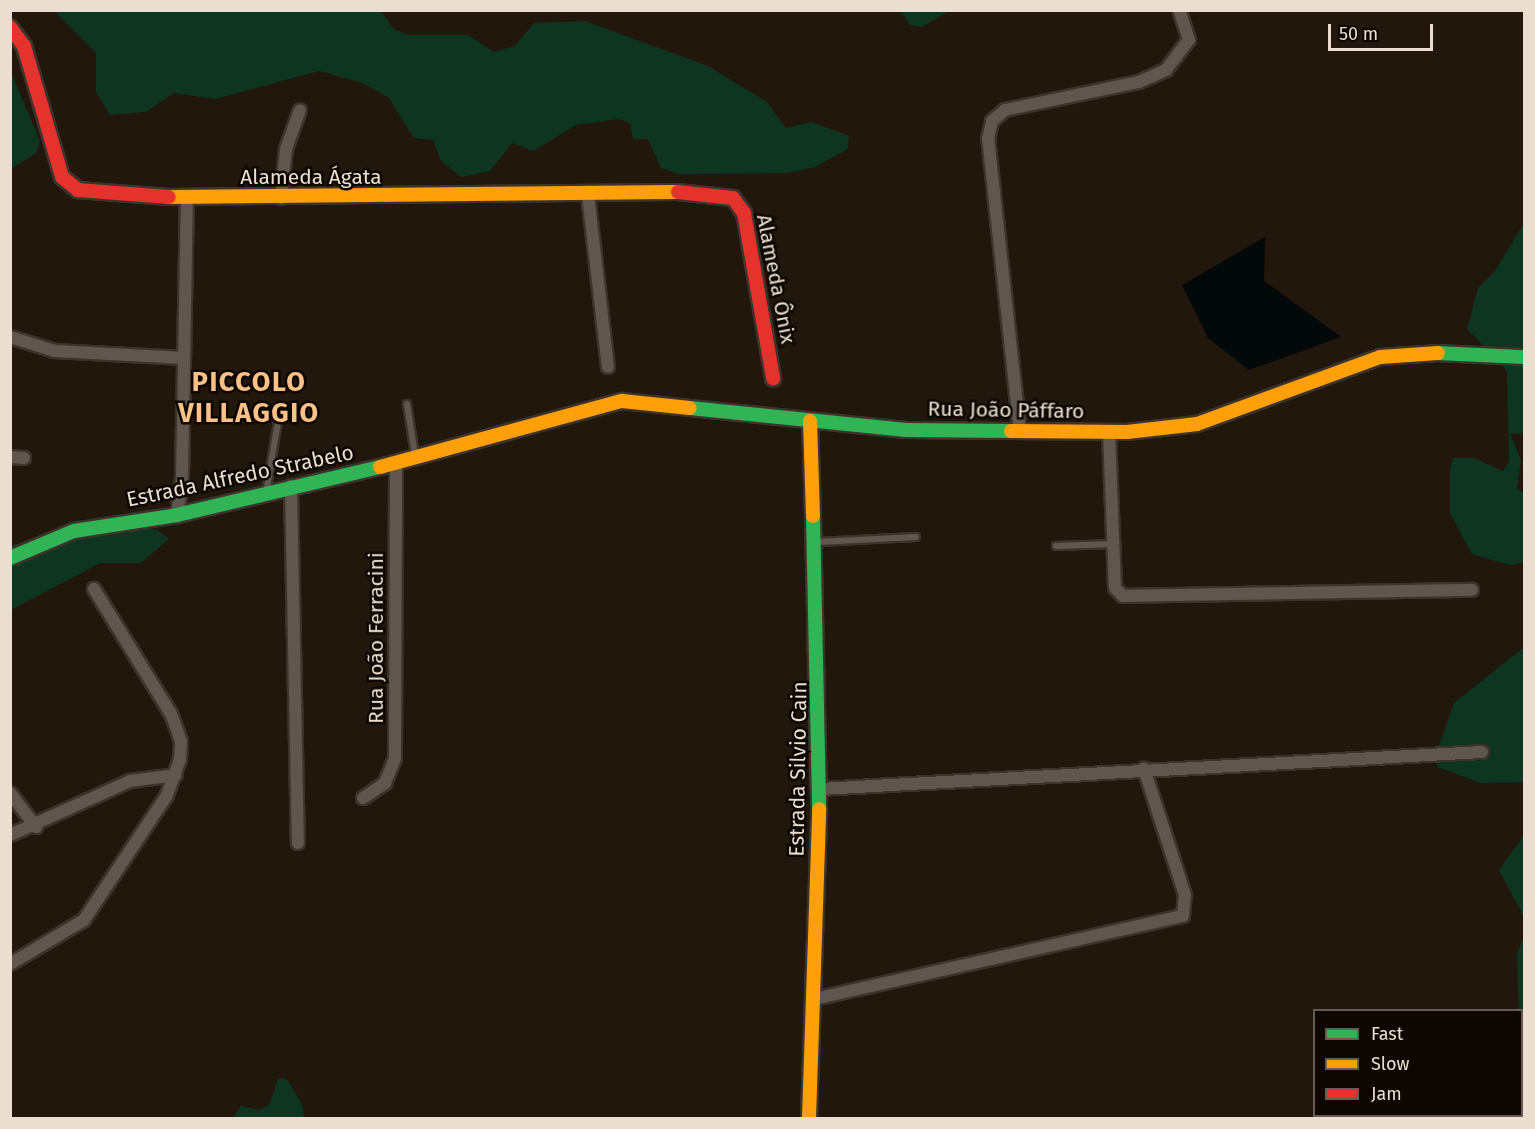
<!DOCTYPE html>
<meta charset="utf-8">
<style>
body{margin:0}
#map{position:relative;width:1535px;height:1129px;overflow:hidden;background:#22170c;font-family:"Fira Sans",sans-serif}
div>[style]{position:absolute}
[style*='--x']{left:calc(var(--x)*1px);top:calc(var(--y)*1px);width:calc(var(--w)*1px);rotate:calc(var(--a)*1deg)}
.green>*{inset:0;background:#0e3521}
.water>*{inset:0;background:#030809}
.roads{filter:drop-shadow(2px 0 #3c332d) drop-shadow(-2px 0 #3c332d) drop-shadow(0 2px #3c332d) drop-shadow(0 -2px #3c332d)}
.lane>*{height:6px;margin:-3px;padding:0 3px;transform-origin:3px;border-radius:3px;background:#5f574e}
.street>*{height:12px;margin:-6px;padding:0 6px;transform-origin:6px;border-radius:6px;background:#5f574e}
.fast>*{height:14px;margin:-7px;padding:0 7px;transform-origin:7px;border-radius:7px;background:#30b455}
.slow>*{height:14px;margin:-7px;padding:0 7px;transform-origin:7px;border-radius:7px;background:#ff9f0a}
.jam>*{height:14px;margin:-7px;padding:0 7px;transform-origin:7px;border-radius:7px;background:#e5322d}
span{translate:-50% -50%;white-space:nowrap;text-align:center;line-height:1.15;-webkit-text-stroke:5px #0d0601;paint-order:stroke}
.street-label{font-size:21px;color:#ebded1}
.district-label{font-size:27px;color:#fbc187;font-weight:700;letter-spacing:1.5px}
.frame{position:absolute;inset:0;border:12px solid #ebded1;pointer-events:none}
.legend{position:absolute;left:1313px;top:1009px;width:210px;height:108px;box-sizing:border-box;background:#0d0601;border:2px solid #665c54;margin:0;padding:8px 10px;list-style:none;font-size:18px;color:#ebded1}
.legend li{display:flex;align-items:center;gap:12px;height:30px}
.legend b{width:30px;border:2px solid #665c54}
.scale{position:absolute;left:1328px;top:24px;width:105px;height:27px;box-sizing:border-box;border:3px solid #ebded1;border-top:0;padding-left:8px;font-size:18px;line-height:21px;white-space:nowrap;color:#ebded1;-webkit-text-stroke:4px #0d0601;paint-order:stroke}
</style>
<div id="map">
<div class="green">
<i style="clip-path:polygon(54px 11px,381px 11px,394px 29px,409px 35px,468px 35px,494px 52px,515px 46px,534px 23px,585px 21px,708px 66px,767px 102px,786px 128px,811px 122px,849px 136px,848px 149px,815px 167px,788px 173px,679px 174px,661px 168px,648px 139px,633px 139px,630px 123px,619px 119px,576px 125px,533px 151px,512px 143px,490px 171px,461px 177px,441px 161px,433px 140px,414px 138px,389px 98px,363px 83px,319px 71px,215px 99px,174px 93px,146px 112px,110px 115px,96px 92px,96px 53px)"></i>
<i style="clip-path:polygon(901px 11px,901px 10px,949px 11px,922px 27px,910px 25px)"></i>
<i style="clip-path:polygon(11px 72px,40px 141px,36px 153px,11px 169px)"></i>
<i style="clip-path:polygon(1524px 223px,1524px 433px,1510px 434px,1521px 460px,1517px 489px,1524px 493px,1524px 562px,1510px 565px,1472px 554px,1450px 513px,1450px 469px,1453px 458px,1474px 458px,1503px 471px,1509px 461px,1507px 371px,1467px 329px,1478px 288px,1495px 271px)"></i>
<i style="clip-path:polygon(136px 526px,158px 530px,169px 539px,141px 563px,100px 563px,11px 610px,11px 545px,82px 527px)"></i>
<i style="clip-path:polygon(1524px 647px,1524px 782px,1481px 783px,1437px 767px,1439px 746px,1454px 703px)"></i>
<i style="clip-path:polygon(1524px 835px,1524px 917px,1499px 870px)"></i>
<i style="clip-path:polygon(1524px 937px,1524px 1118px,1315px 1118px,1522px 1116px,1517px 953px)"></i>
<i style="clip-path:polygon(286px 1078px,302px 1104px,304px 1118px,233px 1118px,241px 1106px,259px 1110px,269px 1105px,278px 1079px)"></i>
</div>
<div class="water">
<i style="clip-path:polygon(1265px 237px,1264px 281px,1341px 337px,1249px 370px,1208px 338px,1182px 285px)"></i>
</div>
<div class="roads">
<div class="lane">
<i style="--x:407;--y:404;--w:52;--a:81.1"></i>
<i style="--x:266;--y:493;--w:85;--a:-80.5"></i>
<i style="--x:817;--y:542;--w:99;--a:-2.9"></i>
<i style="--x:1056;--y:546;--w:57;--a:-2"></i>
</div>
<div class="street">
<i style="--x:588;--y:195;--w:173;--a:83.4"></i>
<i style="--x:281;--y:198;--w:49;--a:-84.2"></i>
<i style="--x:286;--y:149;--w:41;--a:-70.3"></i>
<i style="--x:10;--y:337;--w:47;--a:17.3"></i>
<i style="--x:55;--y:351;--w:129;--a:3.1"></i>
<i style="--x:1020;--y:432;--w:295;--a:-96.2"></i>
<i style="--x:988;--y:139;--w:18;--a:-77"></i>
<i style="--x:992;--y:121;--w:17;--a:-40"></i>
<i style="--x:1005;--y:110;--w:137;--a:-11.8"></i>
<i style="--x:1139;--y:82;--w:30;--a:-24"></i>
<i style="--x:1166;--y:70;--w:38;--a:-53"></i>
<i style="--x:1189;--y:40;--w:32;--a:-108"></i>
<i style="--x:1109;--y:432;--w:156;--a:87.8"></i>
<i style="--x:1115;--y:588;--w:11;--a:45"></i>
<i style="--x:1123;--y:596;--w:349;--a:-1"></i>
<i style="--x:10;--y:457;--w:14;--a:4"></i>
<i style="--x:291;--y:486;--w:357;--a:88.9"></i>
<i style="--x:177;--y:515;--w:37;--a:-82"></i>
<i style="--x:182;--y:478;--w:280;--a:-89"></i>
<i style="--x:820;--y:789;--w:663;--a:-3.2"></i>
<i style="--x:10;--y:793;--w:43;--a:52.6"></i>
<i style="--x:363;--y:798;--w:27;--a:-34"></i>
<i style="--x:385;--y:783;--w:27;--a:-68"></i>
<i style="--x:395;--y:758;--w:295;--a:-89.8"></i>
<i style="--x:10;--y:835;--w:132;--a:-24.2"></i>
<i style="--x:130;--y:781;--w:46;--a:-7.4"></i>
<i style="--x:10;--y:964;--w:86;--a:-30.7"></i>
<i style="--x:84;--y:920;--w:150;--a:-56.4"></i>
<i style="--x:167;--y:795;--w:37;--a:-70"></i>
<i style="--x:180;--y:760;--w:19;--a:-87"></i>
<i style="--x:181;--y:741;--w:29;--a:-110"></i>
<i style="--x:171;--y:714;--w:147;--a:-121.6"></i>
<i style="--x:814;--y:999;--w:378;--a:-12.7"></i>
<i style="--x:1183;--y:916;--w:21;--a:-85"></i>
<i style="--x:1185;--y:895;--w:133;--a:-108"></i>
</div>
<div class="fast">
<i style="--x:1438;--y:353;--w:86;--a:2.7"></i>
<i style="--x:690;--y:408;--w:217;--a:5.8"></i>
<i style="--x:906;--y:430;--w:105;--a:0.5"></i>
<i style="--x:813;--y:516;--w:293;--a:88.8"></i>
<i style="--x:10;--y:558;--w:69;--a:-22.9"></i>
<i style="--x:74;--y:531;--w:104;--a:-8.8"></i>
<i style="--x:177;--y:515;--w:209;--a:-13.3"></i>
</div>
<div class="slow">
<i style="--x:169;--y:197;--w:509;--a:-0.56"></i>
<i style="--x:810;--y:421;--w:95;--a:88.2"></i>
<i style="--x:1011;--y:431;--w:116;--a:0.5"></i>
<i style="--x:1127;--y:432;--w:70;--a:-6.5"></i>
<i style="--x:1197;--y:424;--w:195;--a:-20.1"></i>
<i style="--x:1380;--y:357;--w:58;--a:-3.9"></i>
<i style="--x:380;--y:467;--w:251;--a:-15.3"></i>
<i style="--x:622;--y:401;--w:68;--a:5.9"></i>
<i style="--x:809;--y:1118;--w:309;--a:-88.1"></i>
</div>
<div class="jam">
<i style="--x:10;--y:27;--w:24;--a:54"></i>
<i style="--x:24;--y:46;--w:136;--a:73.8"></i>
<i style="--x:62;--y:177;--w:21;--a:39"></i>
<i style="--x:78;--y:190;--w:91;--a:4.4"></i>
<i style="--x:678;--y:192;--w:55;--a:6.2"></i>
<i style="--x:733;--y:198;--w:19;--a:54"></i>
<i style="--x:744;--y:213;--w:168;--a:80"></i>
</div>
</div>
<div class="street-label">
<span style="left:311px;top:177px">Alameda Ágata</span>
<span style="left:776px;top:279px;rotate:79deg">Alameda Ônix</span>
<span style="left:1006px;top:410px;rotate:1deg">Rua João Páffaro</span>
<span style="left:240px;top:476px;rotate:-12deg">Estrada Alfredo Strabelo</span>
<span style="left:376px;top:638px;rotate:-90deg">Rua João Ferracini</span>
<span style="left:798px;top:769px;rotate:-89deg">Estrada Silvio Cain</span>
</div>
<div class="district-label">
<span style="left:249px;top:398px">PICCOLO<br>VILLAGGIO</span>
</div>
<div class="frame"></div>
<ul class="legend">
<li><b style="height:8px;background:#30b455"></b>Fast</li>
<li><b style="height:8px;background:#ff9f0a"></b>Slow</li>
<li><b style="height:8px;background:#e5322d"></b>Jam</li>
</ul>
<div class="scale">50 m</div>
</div>
